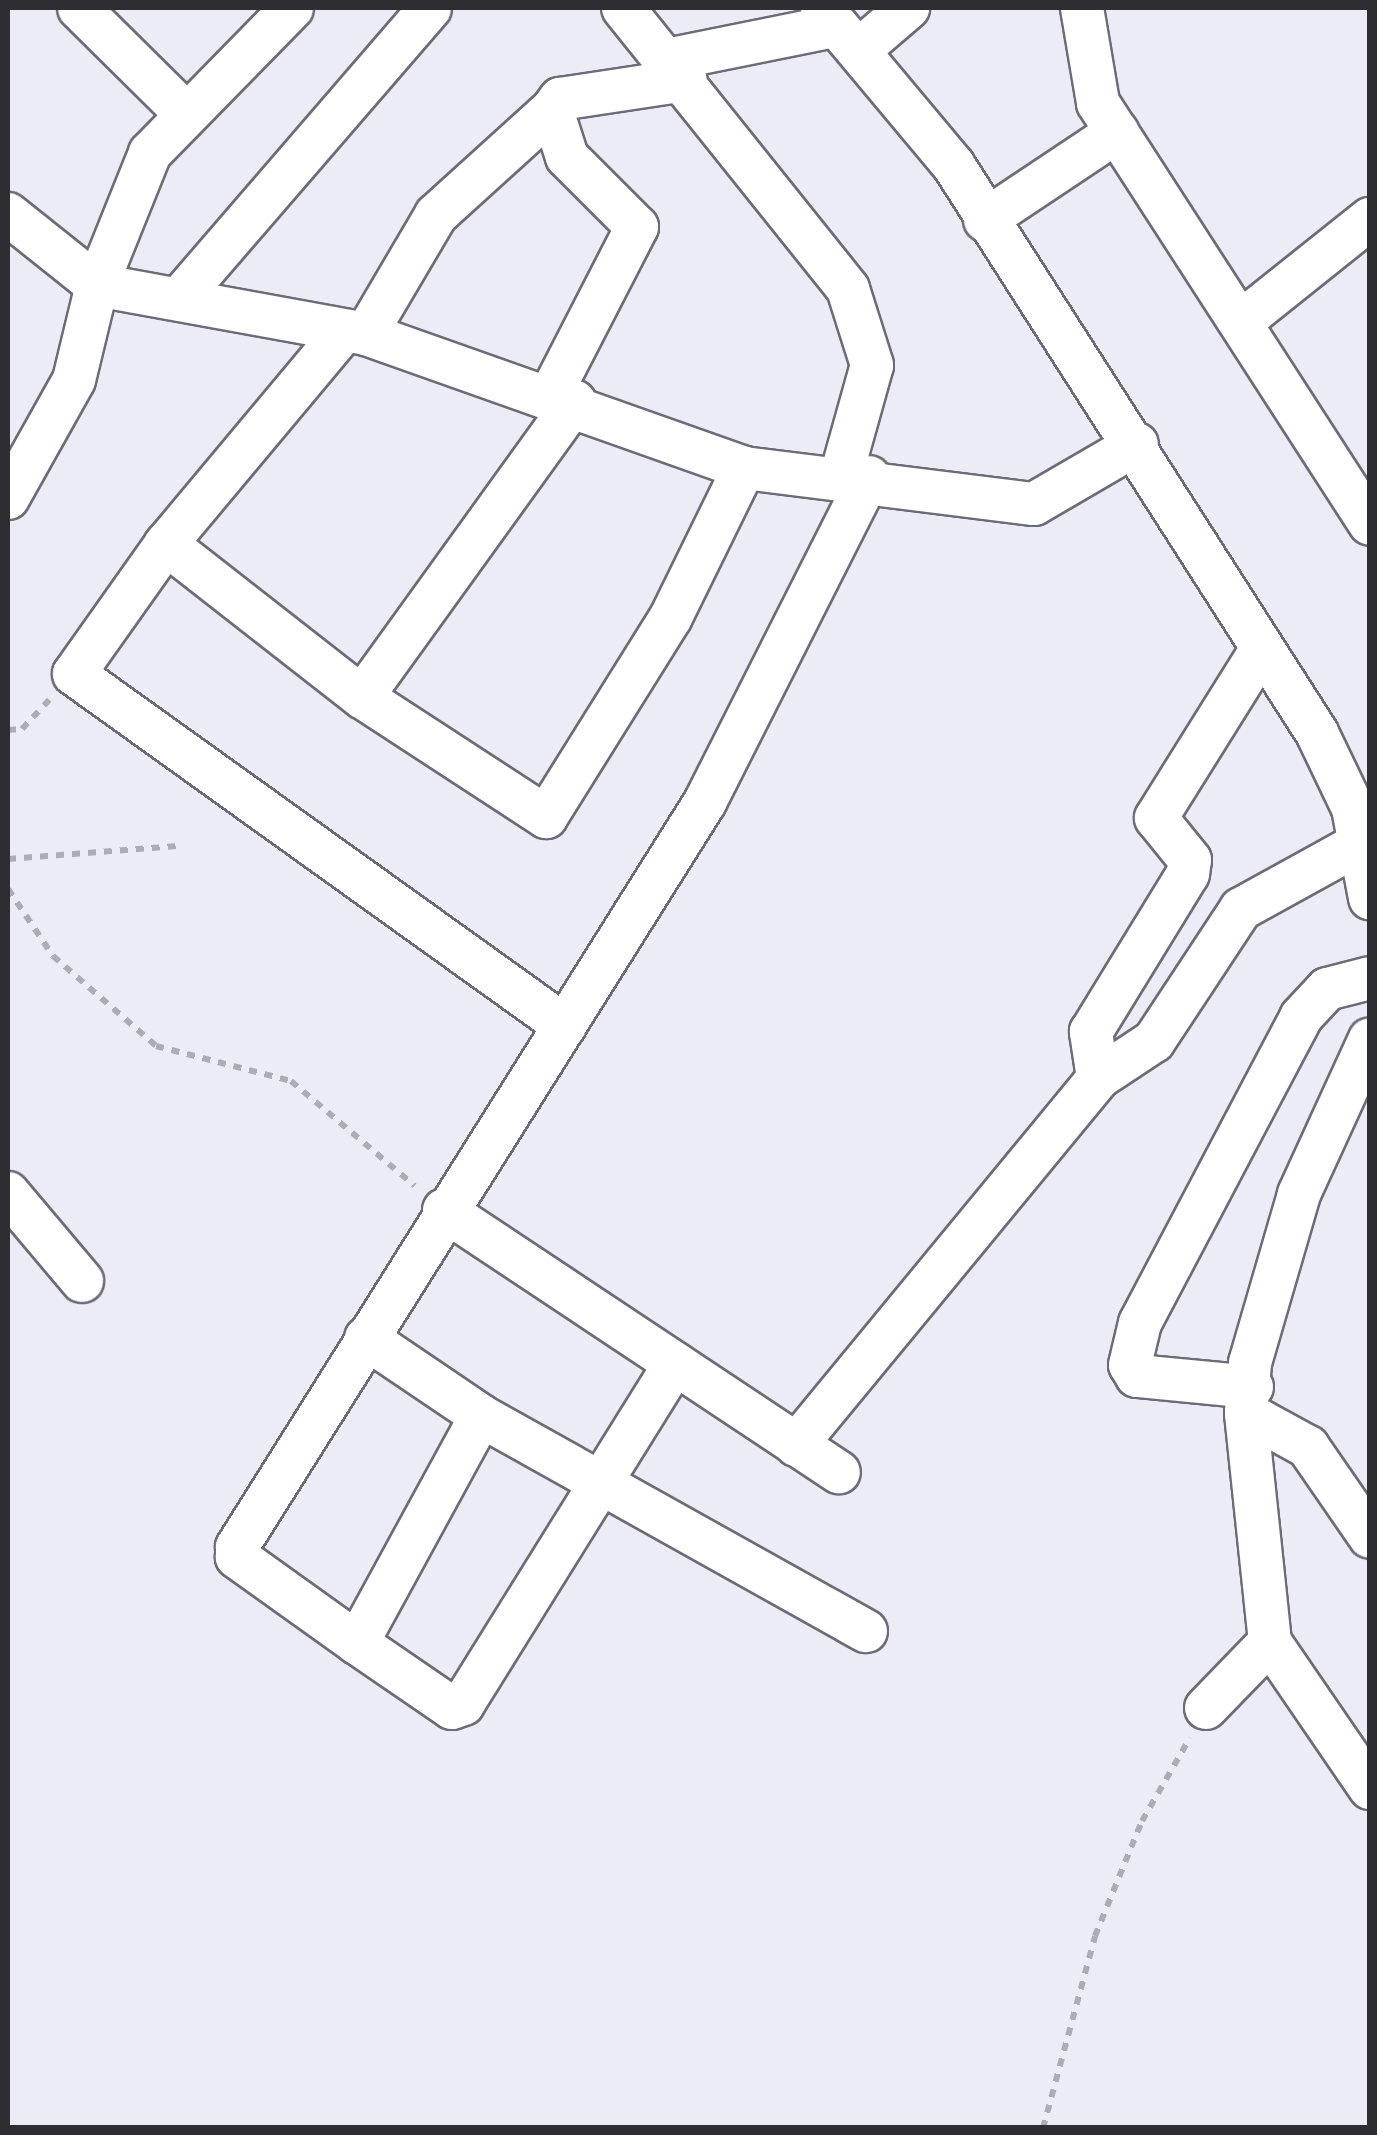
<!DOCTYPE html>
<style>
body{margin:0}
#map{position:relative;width:1377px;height:2135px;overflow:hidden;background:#ececf7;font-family:Ubuntu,sans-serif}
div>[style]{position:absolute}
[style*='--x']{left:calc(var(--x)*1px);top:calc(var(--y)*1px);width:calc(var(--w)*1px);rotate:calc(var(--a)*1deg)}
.path>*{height:6px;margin-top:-3px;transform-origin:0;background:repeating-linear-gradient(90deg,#acacb5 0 8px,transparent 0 16px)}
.roads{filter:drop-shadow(2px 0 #6c6c76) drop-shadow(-2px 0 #6c6c76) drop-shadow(0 2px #6c6c76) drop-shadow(0 -2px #6c6c76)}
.minor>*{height:42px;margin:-21px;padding:0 21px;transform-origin:21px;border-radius:21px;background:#fff}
span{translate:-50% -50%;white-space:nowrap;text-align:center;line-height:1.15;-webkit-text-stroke:10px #fafafe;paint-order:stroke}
.frame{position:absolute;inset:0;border:10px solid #2e2e32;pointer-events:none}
</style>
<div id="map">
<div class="path">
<i style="--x:8;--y:730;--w:14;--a:-4"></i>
<i style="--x:22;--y:729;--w:40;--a:-47"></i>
<i style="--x:8;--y:859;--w:170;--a:-4.4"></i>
<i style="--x:8;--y:889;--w:81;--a:56.1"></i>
<i style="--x:53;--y:956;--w:137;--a:41.1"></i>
<i style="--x:156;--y:1046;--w:139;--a:14.5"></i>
<i style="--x:291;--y:1081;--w:162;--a:40.3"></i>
<i style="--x:1043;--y:2128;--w:199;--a:-74.8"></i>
<i style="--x:1095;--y:1936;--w:124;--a:-67.8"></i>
<i style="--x:1142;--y:1821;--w:96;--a:-60"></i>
</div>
<div class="roads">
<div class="minor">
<i style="--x:79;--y:8;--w:151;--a:44.7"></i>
<i style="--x:623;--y:8;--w:360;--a:51.3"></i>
<i style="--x:848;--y:289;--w:80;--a:72.5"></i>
<i style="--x:872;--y:365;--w:115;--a:105.6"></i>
<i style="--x:822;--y:8;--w:206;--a:50.1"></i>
<i style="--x:954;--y:166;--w:673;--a:57.37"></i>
<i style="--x:1317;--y:733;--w:83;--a:64.4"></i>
<i style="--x:1353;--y:808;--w:92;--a:79.3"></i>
<i style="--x:1082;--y:8;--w:96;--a:80.4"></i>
<i style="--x:1098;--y:103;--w:501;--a:57.13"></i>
<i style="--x:859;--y:50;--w:65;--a:-40.6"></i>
<i style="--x:671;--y:59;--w:167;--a:-11.4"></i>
<i style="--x:8;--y:214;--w:114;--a:38.6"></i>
<i style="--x:97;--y:285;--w:273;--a:10.3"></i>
<i style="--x:366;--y:334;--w:401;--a:19.5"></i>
<i style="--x:744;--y:468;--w:292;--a:7.1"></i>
<i style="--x:1034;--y:504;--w:119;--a:-30.2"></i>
<i style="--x:985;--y:220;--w:159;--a:-33.7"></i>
<i style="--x:179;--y:299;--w:384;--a:-49.2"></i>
<i style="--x:1242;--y:321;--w:164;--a:-38.6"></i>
<i style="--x:344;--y:331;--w:278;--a:129.9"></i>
<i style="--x:166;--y:544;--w:159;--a:125.3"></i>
<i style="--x:74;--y:674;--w:604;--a:35.64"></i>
<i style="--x:366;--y:334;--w:138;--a:-59.5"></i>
<i style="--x:436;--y:215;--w:156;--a:-42.2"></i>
<i style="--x:551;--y:394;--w:188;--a:-62.8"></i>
<i style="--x:637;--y:227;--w:99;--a:-135"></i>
<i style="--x:567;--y:157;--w:49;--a:-107.7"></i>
<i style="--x:552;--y:110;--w:14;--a:-54"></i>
<i style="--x:560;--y:99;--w:127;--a:-8.6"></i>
<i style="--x:8;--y:498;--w:135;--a:-60.8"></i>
<i style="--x:74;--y:380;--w:98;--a:-76.4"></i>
<i style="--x:97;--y:285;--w:142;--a:-68.1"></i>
<i style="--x:150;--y:153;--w:203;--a:-45.6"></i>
<i style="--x:166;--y:544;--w:249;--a:38"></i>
<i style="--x:362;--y:697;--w:220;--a:33.1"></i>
<i style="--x:546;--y:817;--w:236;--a:-58"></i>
<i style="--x:671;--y:617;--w:166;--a:-63.9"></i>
<i style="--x:362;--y:697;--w:364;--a:-54.2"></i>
<i style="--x:1098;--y:1078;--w:47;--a:-98.7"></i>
<i style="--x:1091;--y:1032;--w:185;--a:-58.5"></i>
<i style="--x:1188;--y:874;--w:14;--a:-82"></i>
<i style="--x:1190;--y:860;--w:54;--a:-129"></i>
<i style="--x:1156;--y:818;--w:198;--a:-58"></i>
<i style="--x:8;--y:1193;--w:115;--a:49.9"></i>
<i style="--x:444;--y:1210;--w:474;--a:33.6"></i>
<i style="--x:366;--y:1338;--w:139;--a:34.1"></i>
<i style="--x:481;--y:1416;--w:441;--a:29.2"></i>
<i style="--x:1252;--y:1387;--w:116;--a:-174.5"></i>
<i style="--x:1137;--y:1376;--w:13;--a:-122"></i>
<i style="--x:1130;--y:1365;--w:43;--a:-76.6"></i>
<i style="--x:1140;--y:1323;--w:346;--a:-62.2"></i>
<i style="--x:1301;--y:1017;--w:38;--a:-47"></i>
<i style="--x:1327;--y:989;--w:44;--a:-14.3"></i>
<i style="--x:1246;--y:1413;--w:71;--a:28.7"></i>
<i style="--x:1308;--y:1447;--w:109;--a:55.4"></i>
<i style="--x:481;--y:1416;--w:259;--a:118.6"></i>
<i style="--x:357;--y:1643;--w:115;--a:34.4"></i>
<i style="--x:452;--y:1708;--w:12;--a:-20"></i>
<i style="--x:463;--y:1704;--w:401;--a:-58.1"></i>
<i style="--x:796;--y:1445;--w:475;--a:-50.5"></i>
<i style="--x:1098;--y:1078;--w:67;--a:-33.5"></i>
<i style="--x:1154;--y:1041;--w:158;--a:-56.6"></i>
<i style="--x:1241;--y:909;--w:132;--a:-28.9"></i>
<i style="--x:1270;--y:1642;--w:177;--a:55.6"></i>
<i style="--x:357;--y:1643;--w:148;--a:-144.4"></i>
<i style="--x:237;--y:1557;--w:10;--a:-90"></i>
<i style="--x:237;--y:1547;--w:880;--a:-57.86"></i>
<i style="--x:705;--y:802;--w:364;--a:-63.2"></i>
<i style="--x:1206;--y:1708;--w:92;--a:-45.9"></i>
<i style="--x:1270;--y:1642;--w:230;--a:-96"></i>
<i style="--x:1246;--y:1413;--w:50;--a:-85.4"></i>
<i style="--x:1250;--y:1363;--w:176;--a:-73.8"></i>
<i style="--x:1299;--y:1194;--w:170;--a:-65.4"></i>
</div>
</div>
<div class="frame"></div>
</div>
